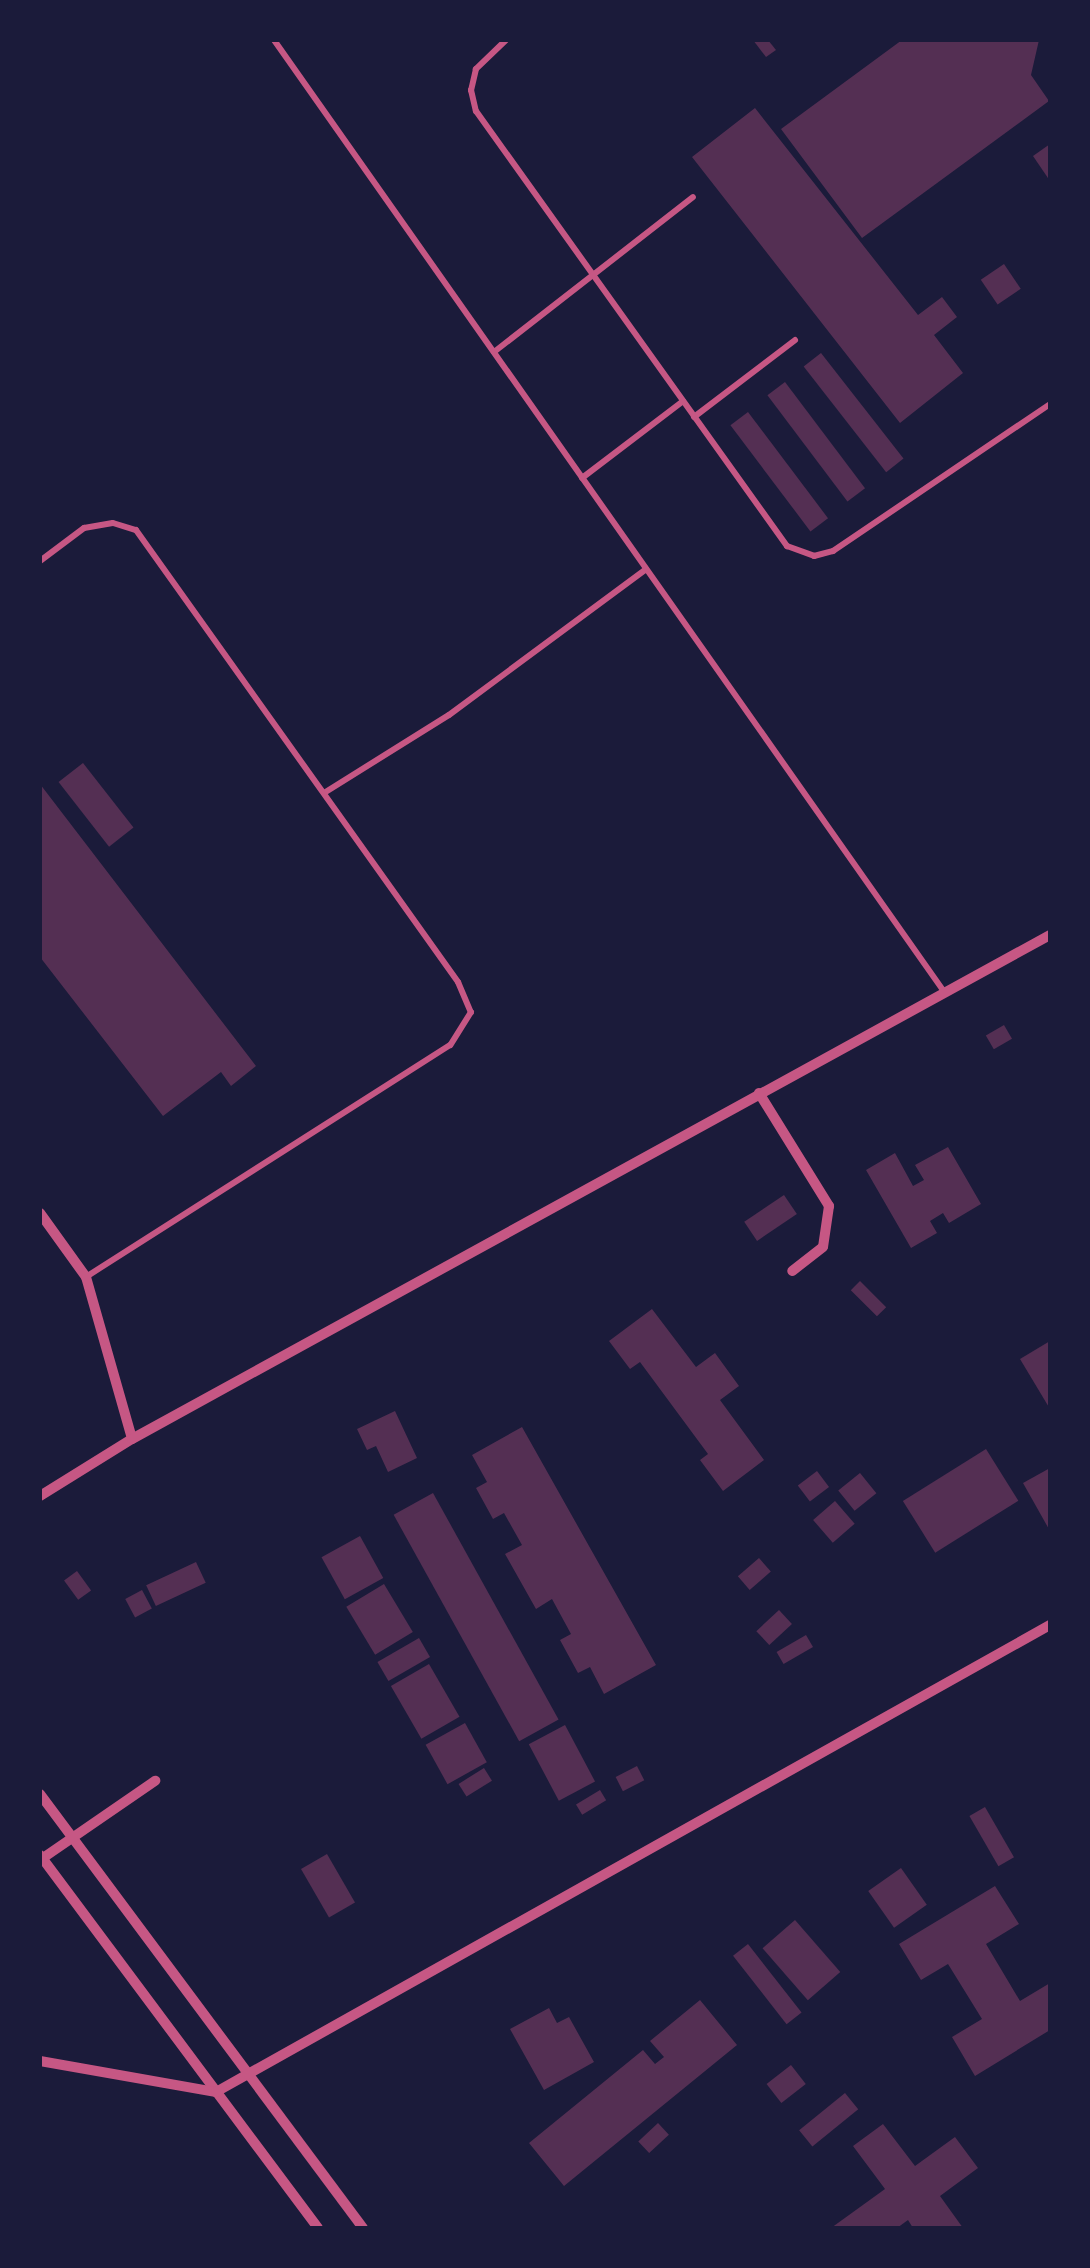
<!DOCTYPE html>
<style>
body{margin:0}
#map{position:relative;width:1090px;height:2268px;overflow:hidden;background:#1b1b3a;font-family:Lato,sans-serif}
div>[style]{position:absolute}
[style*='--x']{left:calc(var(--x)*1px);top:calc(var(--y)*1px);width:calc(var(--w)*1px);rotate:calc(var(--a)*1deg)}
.building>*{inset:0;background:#542f53;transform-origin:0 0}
.service>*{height:6px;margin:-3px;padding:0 3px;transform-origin:3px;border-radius:3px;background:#c65784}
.minor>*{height:10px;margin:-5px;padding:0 5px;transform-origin:5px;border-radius:5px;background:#c65784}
span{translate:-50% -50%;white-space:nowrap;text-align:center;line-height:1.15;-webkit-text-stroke:9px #1b1b3a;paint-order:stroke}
.frame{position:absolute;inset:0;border:42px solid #1b1b3a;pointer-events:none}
</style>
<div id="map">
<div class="building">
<i style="clip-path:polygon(753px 40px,768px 40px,776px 50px,766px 57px)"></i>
<i style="clip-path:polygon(902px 40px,1039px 40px,1031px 75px,1049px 101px,862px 238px,781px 129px)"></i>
<i style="clip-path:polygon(755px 108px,918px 315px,942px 297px,957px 317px,934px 335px,963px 373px,900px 423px,692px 157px)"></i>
<i style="clip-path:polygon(1050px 144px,1050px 181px,1033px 156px)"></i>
<i style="left:1004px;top:264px;width:30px;height:28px;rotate:56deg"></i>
<i style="left:821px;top:353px;width:134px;height:22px;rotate:52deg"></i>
<i style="left:785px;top:382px;width:133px;height:22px;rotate:53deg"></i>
<i style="left:748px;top:412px;width:133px;height:22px;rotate:53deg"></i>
<i style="left:83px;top:763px;width:82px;height:31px;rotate:52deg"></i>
<i style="clip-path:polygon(40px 784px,256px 1066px,231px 1086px,221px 1072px,163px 1116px,40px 957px)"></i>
<i style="left:1004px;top:1025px;width:16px;height:21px;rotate:60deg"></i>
<i style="clip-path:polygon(948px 1147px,981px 1204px,949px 1223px,943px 1213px,930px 1221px,937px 1233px,911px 1248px,866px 1170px,895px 1153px,913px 1186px,924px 1180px,915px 1165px)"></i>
<i style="left:784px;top:1195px;width:23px;height:48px;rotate:56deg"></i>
<i style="left:860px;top:1281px;width:37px;height:13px;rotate:45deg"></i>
<i style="clip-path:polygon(652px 1309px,696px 1367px,715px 1353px,739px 1386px,720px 1400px,764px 1460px,723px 1491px,700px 1460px,708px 1454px,640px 1362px,630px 1369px,609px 1341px)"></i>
<i style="clip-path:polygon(1050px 1341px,1050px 1409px,1020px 1359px)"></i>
<i style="clip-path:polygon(395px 1411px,417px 1458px,388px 1472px,376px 1446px,367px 1450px,357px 1429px)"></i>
<i style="clip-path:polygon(522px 1427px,656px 1665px,604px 1694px,590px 1667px,578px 1673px,560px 1640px,571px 1634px,552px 1599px,536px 1609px,505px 1554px,522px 1545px,504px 1513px,493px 1519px,476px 1488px,487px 1482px,472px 1455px)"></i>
<i style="left:986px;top:1449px;width:61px;height:98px;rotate:58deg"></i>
<i style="clip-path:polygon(1050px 1468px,1050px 1531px,1023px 1483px)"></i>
<i style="left:817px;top:1471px;width:20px;height:24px;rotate:53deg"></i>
<i style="left:860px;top:1473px;width:26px;height:28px;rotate:51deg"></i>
<i style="left:433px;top:1493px;width:259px;height:45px;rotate:61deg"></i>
<i style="left:835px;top:1501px;width:30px;height:29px;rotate:49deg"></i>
<i style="left:360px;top:1536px;width:48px;height:44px;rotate:61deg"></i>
<i style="left:759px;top:1558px;width:18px;height:28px;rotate:49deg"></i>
<i style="left:196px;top:1562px;width:23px;height:55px;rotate:65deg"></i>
<i style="left:77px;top:1571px;width:24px;height:16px;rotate:54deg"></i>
<i style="left:384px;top:1584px;width:56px;height:44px;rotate:59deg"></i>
<i style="left:142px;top:1590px;width:21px;height:19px;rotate:62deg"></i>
<i style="left:779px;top:1610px;width:19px;height:31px;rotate:47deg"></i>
<i style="left:806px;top:1635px;width:14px;height:34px;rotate:60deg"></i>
<i style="left:419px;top:1638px;width:22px;height:48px;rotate:60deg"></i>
<i style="left:429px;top:1664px;width:61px;height:44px;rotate:60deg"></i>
<i style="left:465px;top:1723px;width:45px;height:45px;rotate:61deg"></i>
<i style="left:565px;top:1725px;width:64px;height:41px;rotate:62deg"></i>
<i style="left:637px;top:1766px;width:16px;height:24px;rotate:63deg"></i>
<i style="left:484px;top:1768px;width:15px;height:30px;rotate:58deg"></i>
<i style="left:600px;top:1790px;width:12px;height:28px;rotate:59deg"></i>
<i style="left:985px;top:1807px;width:58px;height:18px;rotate:60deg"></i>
<i style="left:327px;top:1854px;width:56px;height:30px;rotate:60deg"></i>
<i style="left:901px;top:1868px;width:45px;height:40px;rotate:55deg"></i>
<i style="clip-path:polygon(995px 1886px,1019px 1924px,986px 1944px,1020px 2001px,1050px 1983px,1050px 2030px,975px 2076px,952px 2037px,982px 2019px,948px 1964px,921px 1980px,899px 1944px)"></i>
<i style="left:795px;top:1920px;width:69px;height:43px;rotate:49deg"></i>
<i style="left:748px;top:1944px;width:87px;height:19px;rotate:52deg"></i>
<i style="clip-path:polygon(700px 2000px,737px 2045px,564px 2186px,529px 2143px,643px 2050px,655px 2064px,664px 2057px,650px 2041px)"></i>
<i style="clip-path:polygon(549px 2008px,557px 2023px,569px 2017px,594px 2062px,544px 2090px,510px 2029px)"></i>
<i style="left:791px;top:2065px;width:24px;height:31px;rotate:52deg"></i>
<i style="left:845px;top:2093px;width:21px;height:59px;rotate:51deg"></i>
<i style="left:658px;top:2123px;width:16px;height:27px;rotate:47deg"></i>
<i style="clip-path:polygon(883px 2124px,915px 2166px,955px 2137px,978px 2168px,940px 2196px,963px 2228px,913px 2228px,908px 2220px,897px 2228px,831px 2228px,885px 2189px,853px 2146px)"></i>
</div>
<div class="service">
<i style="--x:274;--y:40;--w:1162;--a:54.85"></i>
<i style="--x:506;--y:40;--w:42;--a:136"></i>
<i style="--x:476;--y:69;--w:22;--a:103"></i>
<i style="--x:471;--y:90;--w:22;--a:77"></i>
<i style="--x:476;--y:111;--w:535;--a:54.44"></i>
<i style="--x:787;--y:546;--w:29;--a:20"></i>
<i style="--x:814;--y:556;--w:20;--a:-15"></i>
<i style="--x:833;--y:551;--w:262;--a:-34.1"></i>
<i style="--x:494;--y:352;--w:252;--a:-37.9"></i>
<i style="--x:694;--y:417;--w:127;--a:-37.3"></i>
<i style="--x:582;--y:478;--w:127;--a:-37.3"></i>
<i style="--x:40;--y:561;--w:55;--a:-36.9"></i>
<i style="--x:84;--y:528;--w:29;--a:-10"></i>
<i style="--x:113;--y:523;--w:24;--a:17"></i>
<i style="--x:136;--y:530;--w:555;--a:54.53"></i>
<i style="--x:458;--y:982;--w:33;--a:67"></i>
<i style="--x:471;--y:1012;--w:39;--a:122"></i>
<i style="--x:450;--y:1045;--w:432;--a:147.5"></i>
<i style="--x:324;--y:793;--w:147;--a:-32"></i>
<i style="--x:449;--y:715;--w:245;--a:-36.5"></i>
</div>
<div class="minor">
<i style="--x:759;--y:1093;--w:133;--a:58.2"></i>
<i style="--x:829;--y:1206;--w:41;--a:98.3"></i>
<i style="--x:823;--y:1247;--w:39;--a:142"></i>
<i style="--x:40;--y:1213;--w:79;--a:54.3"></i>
<i style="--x:86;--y:1277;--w:168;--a:74.1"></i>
<i style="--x:40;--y:1496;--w:108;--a:-31.8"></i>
<i style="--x:132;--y:1439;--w:1047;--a:-28.77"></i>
<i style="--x:40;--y:1794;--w:541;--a:53.34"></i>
<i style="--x:40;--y:1855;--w:465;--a:53.3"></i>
<i style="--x:40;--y:1860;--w:140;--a:-34.5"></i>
<i style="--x:40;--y:2061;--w:179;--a:10"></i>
<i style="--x:216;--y:2092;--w:956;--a:-29.25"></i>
</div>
<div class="frame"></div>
</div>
